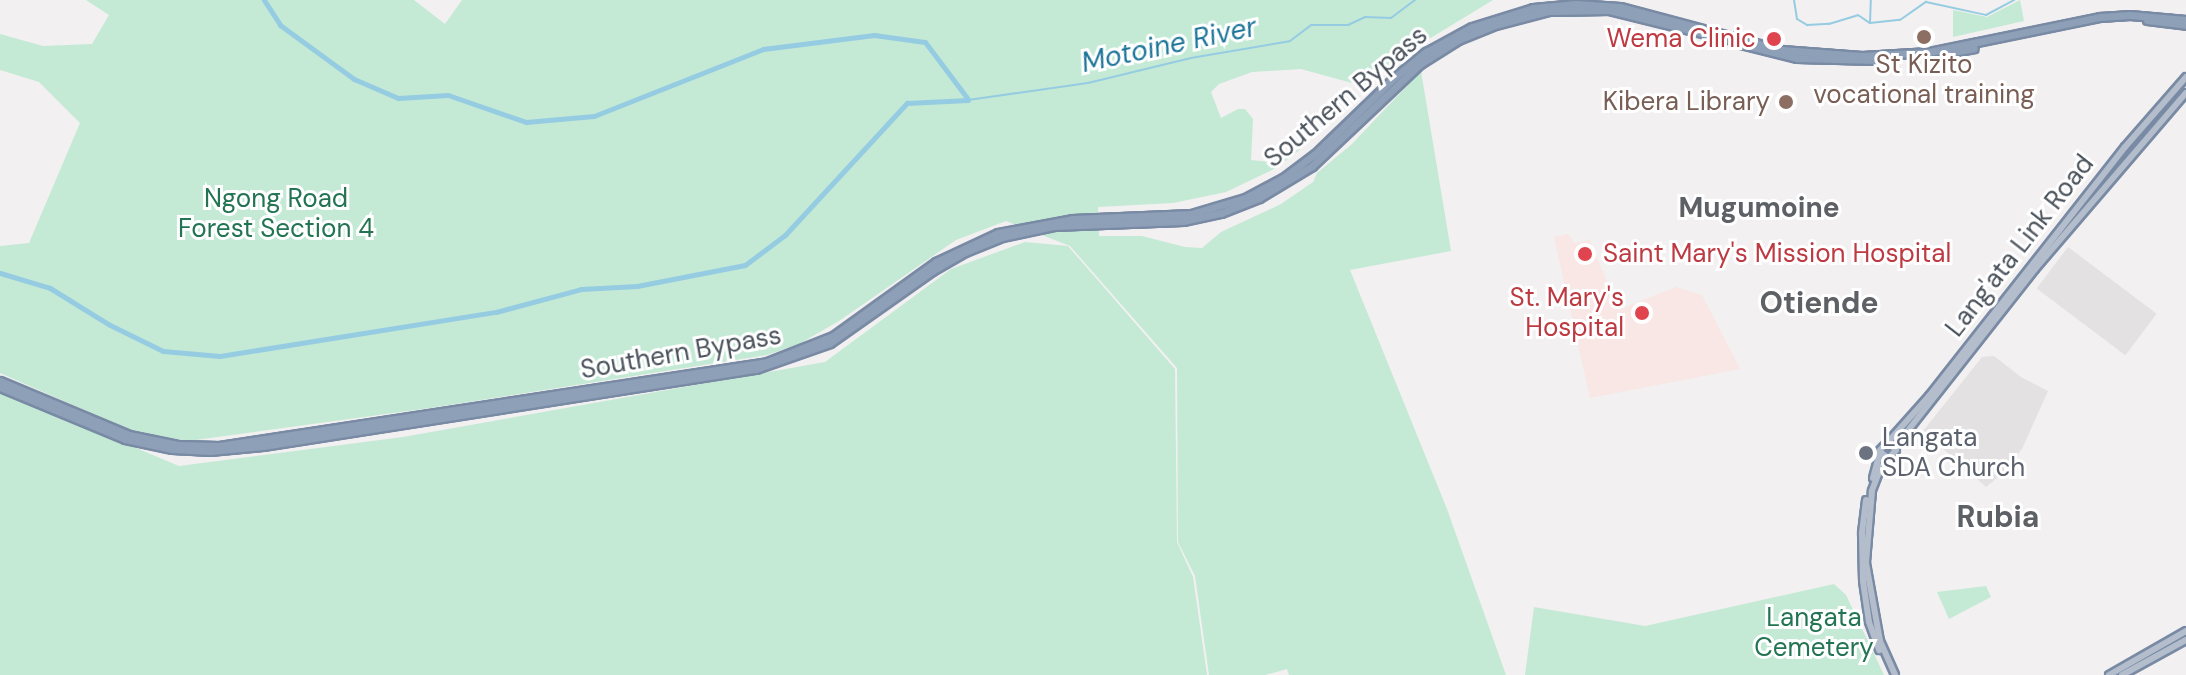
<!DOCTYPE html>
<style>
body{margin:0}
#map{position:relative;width:2186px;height:675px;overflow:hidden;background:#f2f0f0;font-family:"DM Sans",sans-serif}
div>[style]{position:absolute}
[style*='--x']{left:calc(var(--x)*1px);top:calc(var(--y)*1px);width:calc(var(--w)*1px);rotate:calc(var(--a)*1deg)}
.education>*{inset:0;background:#e3e1e1;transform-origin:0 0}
.medical>*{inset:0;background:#f8e7e4}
.green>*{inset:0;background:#c4ead6}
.stream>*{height:2px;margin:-1px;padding:0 1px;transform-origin:1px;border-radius:1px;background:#96cce2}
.river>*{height:5px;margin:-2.5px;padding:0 2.5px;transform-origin:2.5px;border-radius:2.5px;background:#96cce2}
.roads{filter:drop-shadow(2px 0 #798aa4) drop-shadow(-2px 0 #798aa4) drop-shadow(0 2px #798aa4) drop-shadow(0 -2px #798aa4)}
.major>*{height:6px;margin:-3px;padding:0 3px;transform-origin:3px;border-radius:3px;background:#b3bdcb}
.highway>*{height:7px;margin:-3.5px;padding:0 3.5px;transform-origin:3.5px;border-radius:3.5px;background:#8e9fb8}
.dots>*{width:22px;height:22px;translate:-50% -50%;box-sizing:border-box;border:4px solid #fff;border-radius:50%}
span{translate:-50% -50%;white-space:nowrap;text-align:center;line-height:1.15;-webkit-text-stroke:6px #fff;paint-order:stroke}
.health-label{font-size:26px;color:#be3a42}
.right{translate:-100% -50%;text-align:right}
.left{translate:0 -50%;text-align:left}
.education-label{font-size:26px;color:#785e54}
.street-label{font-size:26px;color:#4a525b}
.park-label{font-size:26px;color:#237452}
.worship-label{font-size:26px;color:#5b616d}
.water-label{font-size:28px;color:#1e769a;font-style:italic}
.neighbourhood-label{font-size:28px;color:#5d6064;font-weight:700}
.quarter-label{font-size:30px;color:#5d6064;font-weight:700}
</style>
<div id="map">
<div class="education">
<i style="left:2068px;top:247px;width:111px;height:52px;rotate:37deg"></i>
<i style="clip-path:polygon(1994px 356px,2021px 377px,2048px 391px,2023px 447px,2008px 469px,1986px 487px,1923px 431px,1982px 357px)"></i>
</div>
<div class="medical">
<i style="clip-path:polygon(1568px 234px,1574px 243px,1590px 240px,1618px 310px,1676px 287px,1702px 295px,1740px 369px,1590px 398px,1554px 237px)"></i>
</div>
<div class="green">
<i style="clip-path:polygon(86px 0,414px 0,445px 24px,462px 0,1493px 0,1406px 53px,1363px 86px,1301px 69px,1252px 72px,1219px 84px,1211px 92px,1221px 118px,1238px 109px,1245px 109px,1253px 119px,1251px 160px,1269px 162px,1302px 148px,1276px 168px,1226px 192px,1173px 203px,1098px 207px,1099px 236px,1142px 236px,1185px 247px,1202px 248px,1221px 232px,1281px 204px,1313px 182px,1317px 173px,1352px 144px,1421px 71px,1451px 251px,1350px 270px,1447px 509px,1506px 675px,1289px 675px,1287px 669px,1265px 675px,1209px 675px,1195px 576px,1178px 542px,1177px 368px,1070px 246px,1006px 221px,956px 240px,839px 321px,799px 344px,767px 355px,430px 408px,188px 441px,132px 431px,0 373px,0 246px,29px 243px,80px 123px,39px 82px,0 70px,0 34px,43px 46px,92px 44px,109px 15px)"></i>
<i style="clip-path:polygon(2020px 0,2024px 21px,1953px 37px,1953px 10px,1987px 17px)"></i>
<i style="clip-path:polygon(1025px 242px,1068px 246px,1175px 369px,1177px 542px,1193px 577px,1207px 675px,0 675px,0 391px,179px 466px,403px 437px,825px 362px,951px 269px)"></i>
<i style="clip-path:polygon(1834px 584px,1846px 595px,1884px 675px,1525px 675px,1534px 607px,1645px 626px)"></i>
<i style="clip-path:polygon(1986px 586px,1991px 597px,1949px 619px,1937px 592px)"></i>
</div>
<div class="stream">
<i style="--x:1794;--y:0;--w:19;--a:81"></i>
<i style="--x:1797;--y:19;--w:12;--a:31"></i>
<i style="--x:1807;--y:25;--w:22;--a:-3"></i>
<i style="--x:1829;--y:24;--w:30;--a:-17"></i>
<i style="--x:1858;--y:15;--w:14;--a:34"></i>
<i style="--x:1870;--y:23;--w:30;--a:-6"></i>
<i style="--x:1900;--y:20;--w:32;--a:-35"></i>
<i style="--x:1926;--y:2;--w:61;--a:12.2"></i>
<i style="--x:1986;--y:15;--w:32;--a:-28"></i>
<i style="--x:1870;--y:23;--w:23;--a:-88"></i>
<i style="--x:968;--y:100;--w:121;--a:-8.1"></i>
<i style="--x:1088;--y:83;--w:106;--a:-13.6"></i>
<i style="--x:1191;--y:58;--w:100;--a:-9.7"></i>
<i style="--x:1290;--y:41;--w:26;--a:-37"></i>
<i style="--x:1311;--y:25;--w:37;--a:0"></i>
<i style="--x:1348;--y:25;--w:19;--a:-25"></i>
<i style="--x:1365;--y:17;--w:26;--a:2"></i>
<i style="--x:1391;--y:18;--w:30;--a:-37"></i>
</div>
<div class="river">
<i style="--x:264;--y:0;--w:30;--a:57"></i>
<i style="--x:280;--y:25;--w:92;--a:36.1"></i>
<i style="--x:354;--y:79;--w:48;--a:23.4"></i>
<i style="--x:398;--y:98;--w:50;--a:-3.4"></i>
<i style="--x:448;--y:95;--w:83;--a:19.1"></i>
<i style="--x:526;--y:122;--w:68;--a:-5"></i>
<i style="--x:594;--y:116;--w:182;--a:-21.6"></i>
<i style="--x:763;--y:49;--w:112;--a:-7.2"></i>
<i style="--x:874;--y:35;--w:51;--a:7.8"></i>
<i style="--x:925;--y:42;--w:71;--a:53"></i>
<i style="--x:0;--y:273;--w:52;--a:16.7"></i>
<i style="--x:50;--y:288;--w:70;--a:31.7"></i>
<i style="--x:110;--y:325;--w:59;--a:26.1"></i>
<i style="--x:163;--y:351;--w:57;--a:5"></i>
<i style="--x:220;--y:356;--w:279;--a:-9.1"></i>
<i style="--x:496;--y:312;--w:88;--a:-15.1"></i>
<i style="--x:581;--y:289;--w:56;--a:-3.1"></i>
<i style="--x:637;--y:286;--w:110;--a:-11"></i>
<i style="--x:745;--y:265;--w:50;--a:-36.9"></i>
<i style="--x:785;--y:235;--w:180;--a:-47.3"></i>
<i style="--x:907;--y:103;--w:61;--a:-2.8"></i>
</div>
<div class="roads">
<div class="major">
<i style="--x:1888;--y:442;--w:62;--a:-48.3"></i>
<i style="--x:1929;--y:396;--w:317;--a:-51.8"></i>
<i style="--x:2125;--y:147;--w:93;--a:-48.9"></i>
<i style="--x:1895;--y:447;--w:226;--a:-51.8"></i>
<i style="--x:2035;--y:269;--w:232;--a:-49.4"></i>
<i style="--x:1880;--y:450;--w:11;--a:-45"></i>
<i style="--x:1888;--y:442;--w:11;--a:45"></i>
<i style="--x:1896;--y:450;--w:23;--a:131"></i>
<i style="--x:1881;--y:467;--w:26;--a:111"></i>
<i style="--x:1872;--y:491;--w:72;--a:94.8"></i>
<i style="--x:1866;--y:563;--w:79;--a:79.8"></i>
<i style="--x:1880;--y:641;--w:37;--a:66"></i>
<i style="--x:1873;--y:478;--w:27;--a:-75"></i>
<i style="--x:1880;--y:452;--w:10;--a:37"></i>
<i style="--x:1866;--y:500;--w:34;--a:97"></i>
<i style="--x:1862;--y:534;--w:47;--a:88.8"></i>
<i style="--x:1863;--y:581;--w:41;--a:81.7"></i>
<i style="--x:1869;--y:622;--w:30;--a:70"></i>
<i style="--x:2109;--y:675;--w:89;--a:-29.7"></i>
<i style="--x:2122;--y:675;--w:73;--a:-28.7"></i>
</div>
<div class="highway">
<i style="--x:2147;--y:20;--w:39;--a:7"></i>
<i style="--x:1737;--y:43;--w:62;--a:14"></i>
<i style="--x:1797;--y:58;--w:78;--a:1.5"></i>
<i style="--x:1947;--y:53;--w:27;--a:-10"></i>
<i style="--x:0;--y:381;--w:140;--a:22.7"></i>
<i style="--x:129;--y:435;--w:50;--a:11.5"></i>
<i style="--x:178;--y:445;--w:41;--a:1.4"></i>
<i style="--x:219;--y:446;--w:554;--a:-8.71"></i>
<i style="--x:767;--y:362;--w:71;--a:-21.5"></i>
<i style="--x:833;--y:336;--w:127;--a:-35.7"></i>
<i style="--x:936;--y:262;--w:68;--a:-25.1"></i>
<i style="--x:998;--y:233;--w:75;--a:-10.7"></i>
<i style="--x:1072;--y:219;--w:119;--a:-2.4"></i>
<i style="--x:1191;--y:214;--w:56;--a:-16.5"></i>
<i style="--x:1245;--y:198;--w:43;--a:-27.8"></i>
<i style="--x:1283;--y:178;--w:39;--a:-37"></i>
<i style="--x:1314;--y:155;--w:112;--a:-43.9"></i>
<i style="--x:1395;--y:77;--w:40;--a:-39"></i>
<i style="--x:1426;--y:52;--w:52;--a:-28.5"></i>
<i style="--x:1472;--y:27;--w:64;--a:-17.3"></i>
<i style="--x:1533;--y:8;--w:43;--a:-5.3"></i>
<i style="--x:1576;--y:4;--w:44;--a:3.9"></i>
<i style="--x:1620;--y:7;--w:168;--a:14.9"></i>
<i style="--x:1782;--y:50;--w:80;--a:4.3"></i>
<i style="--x:1862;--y:56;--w:67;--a:-3.4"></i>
<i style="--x:1929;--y:52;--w:175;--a:-11.6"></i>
<i style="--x:2100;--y:17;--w:30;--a:-4"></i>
<i style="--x:2130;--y:15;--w:56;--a:5.1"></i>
<i style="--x:0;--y:387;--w:135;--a:22.6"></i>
<i style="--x:125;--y:439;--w:48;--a:12"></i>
<i style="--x:172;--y:449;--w:38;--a:3"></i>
<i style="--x:210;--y:451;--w:53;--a:-5.4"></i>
<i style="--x:263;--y:446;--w:499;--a:-8.9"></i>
<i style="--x:756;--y:369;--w:78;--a:-19.4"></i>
<i style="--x:830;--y:343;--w:125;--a:-35.2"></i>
<i style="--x:932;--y:271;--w:38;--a:-30"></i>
<i style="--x:965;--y:252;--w:40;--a:-22"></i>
<i style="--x:1002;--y:237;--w:53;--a:-11.9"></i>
<i style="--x:1054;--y:226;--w:129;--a:-2.2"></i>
<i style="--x:1183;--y:221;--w:39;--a:-12"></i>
<i style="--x:1221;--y:213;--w:41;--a:-21.5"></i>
<i style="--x:1259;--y:198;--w:62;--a:-31.1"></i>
<i style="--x:1312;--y:166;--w:149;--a:-43.4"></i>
<i style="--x:1420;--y:64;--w:45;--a:-32.3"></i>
<i style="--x:1458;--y:40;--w:40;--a:-22"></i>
<i style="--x:1495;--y:25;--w:56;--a:-14.5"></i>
<i style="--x:1549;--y:11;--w:60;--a:-1"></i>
<i style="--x:1609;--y:10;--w:121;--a:13.9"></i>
</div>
</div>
<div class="dots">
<i style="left:1924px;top:37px;background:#8d6e63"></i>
<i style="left:1774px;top:39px;background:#e0444e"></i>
<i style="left:1786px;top:102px;background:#8d6e63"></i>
<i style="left:1585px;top:254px;background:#e0444e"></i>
<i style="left:1642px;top:313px;background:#e0444e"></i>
<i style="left:1866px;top:453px;background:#6b7280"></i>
</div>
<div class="health-label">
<span class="right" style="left:1756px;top:39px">Wema Clinic</span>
<span class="left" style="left:1603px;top:254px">Saint Mary's Mission Hospital</span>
<span class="right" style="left:1624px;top:313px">St. Mary's<br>Hospital</span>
</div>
<div class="education-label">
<span style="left:1924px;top:80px">St Kizito<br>vocational training</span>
<span class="right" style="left:1770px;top:102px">Kibera Library</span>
</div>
<div class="street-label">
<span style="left:1346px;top:97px;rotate:-40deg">Southern Bypass</span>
<span style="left:2020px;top:246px;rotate:-52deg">Lang'ata Link Road</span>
<span style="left:681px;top:353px;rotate:-10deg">Southern Bypass</span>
</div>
<div class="park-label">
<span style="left:276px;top:214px">Ngong Road<br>Forest Section 4</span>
<span style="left:1814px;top:633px">Langata<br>Cemetery</span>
</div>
<div class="worship-label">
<span class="left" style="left:1882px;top:453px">Langata<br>SDA Church</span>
</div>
<div class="water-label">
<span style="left:1169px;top:45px;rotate:-12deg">Motoine River</span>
</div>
<div class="neighbourhood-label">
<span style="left:1759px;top:208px">Mugumoine</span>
</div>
<div class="quarter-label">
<span style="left:1819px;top:303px">Otiende</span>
<span style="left:1998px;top:517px">Rubia</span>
</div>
</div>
